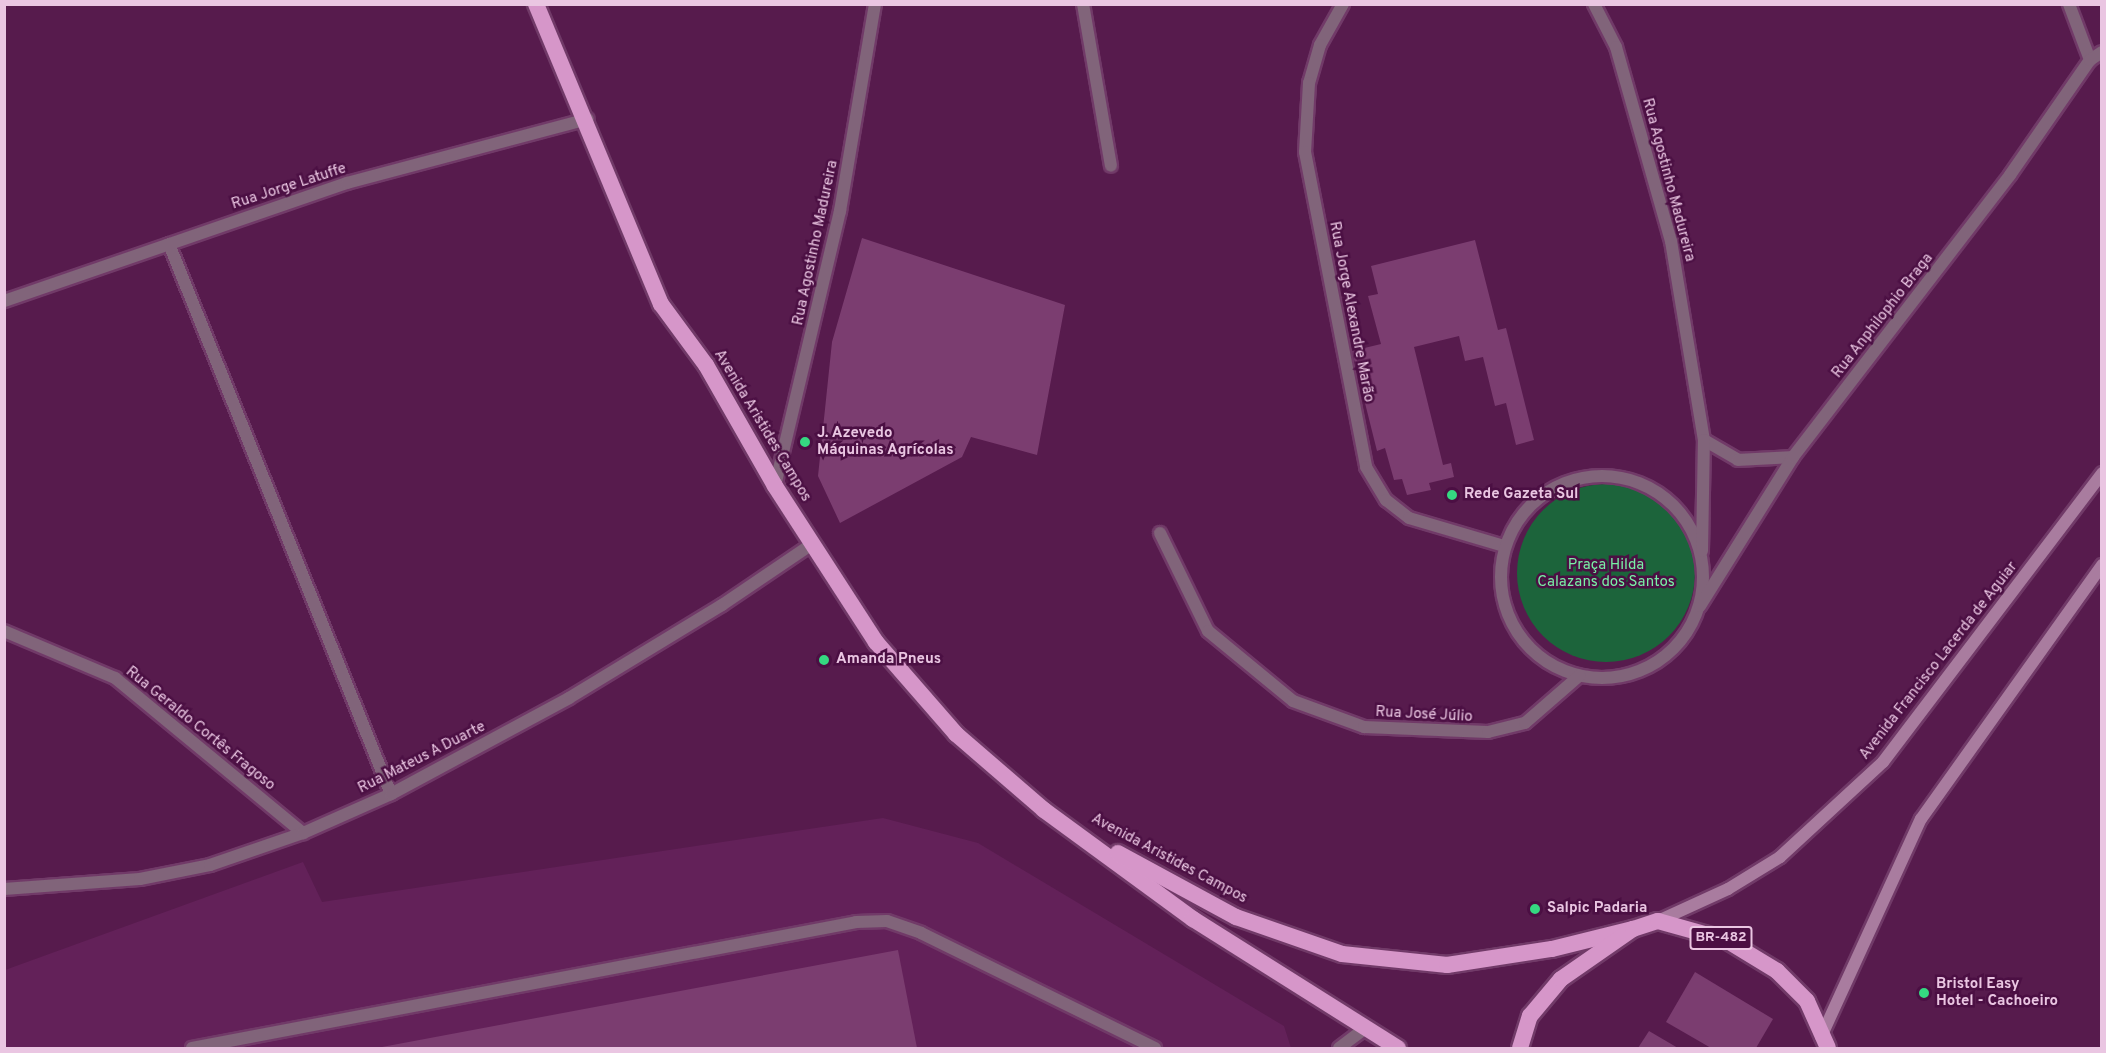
<!DOCTYPE html>
<meta charset="utf-8">
<style>
body{margin:0}
#map{position:relative;width:2106px;height:1053px;overflow:hidden;background:#571b4d;font-family:Overpass,sans-serif}
div>[style]{position:absolute}
[style*='--x']{left:calc(var(--x)*1px);top:calc(var(--y)*1px);width:calc(var(--w)*1px);rotate:calc(var(--a)*1deg)}
.built>*{inset:0;background:#632159}
.green>*{inset:0;background:#1c643b}
.round{border-radius:50%}
.building>*{inset:0;background:#7b3d70}
.roads{filter:drop-shadow(2px 0 #713a68) drop-shadow(-2px 0 #713a68) drop-shadow(0 2px #713a68) drop-shadow(0 -2px #713a68)}
.service>*{height:12px;margin:-6px;padding:0 6px;transform-origin:6px;border-radius:6px;background:#81647a}
.minor>*{height:12px;margin:-6px;padding:0 6px;transform-origin:6px;border-radius:6px;background:#81647a}
.minor>.ring{margin:-6px;padding:0;box-sizing:content-box;background:none;border:12px solid #81647a;border-radius:50%}
.secondary>*{height:12px;margin:-6px;padding:0 6px;transform-origin:6px;border-radius:6px;background:#a97c9f}
.trunk>*{height:16px;margin:-8px;padding:0 8px;transform-origin:8px;border-radius:8px;background:#d696c9}
.dots>*{width:16px;height:16px;translate:-50% -50%;box-sizing:border-box;border:3px solid #4b0f43;border-radius:50%}
span{translate:-50% -50%;white-space:nowrap;text-align:center;line-height:1.15;-webkit-text-stroke:5px #4b0f43;paint-order:stroke}
.shield-label span{padding:2px 4px;background:#4b0f43;border:2px solid;border-radius:4px;-webkit-text-stroke-width:0}
.shield-label{font-size:14px;color:#eac6e2;font-weight:700}
.street-label{font-size:15px;color:#eac6e2}
.poi-label{font-size:15px;color:#eac6e2;font-weight:700}
.left{translate:0 -50%;text-align:left}
.park-label{font-size:15px;color:#79f0a5}
.frame{position:absolute;inset:0;border:6px solid #eac6e2;pointer-events:none}
</style>
<div id="map">
<div class="built">
<i style="clip-path:polygon(883px 818px,978px 843px,1284px 1026px,1291px 1048px,5px 1048px,5px 970px,303px 862px,322px 902px)"></i>
</div>
<div class="green">
<i class="round" style="left:1517px;top:484px;width:178px;height:178px"></i>
</div>
<div class="building">
<i style="clip-path:polygon(862px 238px,1065px 305px,1037px 455px,971px 437px,962px 457px,840px 523px,818px 476px,832px 342px)"></i>
<i style="clip-path:polygon(1475px 240px,1498px 330px,1506px 328px,1534px 440px,1516px 445px,1506px 403px,1495px 406px,1483px 357px,1465px 361px,1459px 336px,1414px 347px,1443px 465px,1451px 463px,1454px 477px,1429px 483px,1431px 490px,1407px 495px,1402px 479px,1394px 480px,1385px 448px,1377px 451px,1352px 351px,1381px 344px,1368px 296px,1378px 294px,1371px 266px)"></i>
<i style="clip-path:polygon(898px 950px,917px 1048px,382px 1048px,382px 1047px)"></i>
<i style="clip-path:polygon(1695px 972px,1773px 1019px,1756px 1048px,1711px 1048px,1666px 1022px)"></i>
<i style="clip-path:polygon(1649px 1031px,1678px 1048px,1638px 1048px)"></i>
</div>
<div class="roads">
<div class="service">
<i style="--x:169;--y:244;--w:593;--a:68.02"></i>
<i style="--x:192;--y:1048;--w:676;--a:-10.74"></i>
<i style="--x:856;--y:922;--w:31;--a:-2"></i>
<i style="--x:887;--y:921;--w:36;--a:19"></i>
<i style="--x:921;--y:933;--w:261;--a:26.2"></i>
<i style="--x:1339;--y:1048;--w:31;--a:-37"></i>
</div>
<div class="minor">
<i style="--x:1083;--y:4;--w:164;--a:80.2"></i>
<i style="--x:1343;--y:4;--w:47;--a:119.3"></i>
<i style="--x:1320;--y:45;--w:40;--a:106"></i>
<i style="--x:1309;--y:83;--w:69;--a:93.3"></i>
<i style="--x:1305;--y:152;--w:321;--a:79"></i>
<i style="--x:1366;--y:467;--w:39;--a:59"></i>
<i style="--x:1386;--y:500;--w:29;--a:38"></i>
<i style="--x:1409;--y:518;--w:99;--a:16.4"></i>
<i style="--x:1594;--y:4;--w:48;--a:62.9"></i>
<i style="--x:1616;--y:47;--w:202;--a:74.2"></i>
<i style="--x:1671;--y:241;--w:202;--a:80.6"></i>
<i style="--x:1704;--y:440;--w:39;--a:30"></i>
<i style="--x:1738;--y:460;--w:55;--a:-3.1"></i>
<i style="--x:2069;--y:4;--w:60;--a:69.4"></i>
<i style="--x:4;--y:301;--w:363;--a:-19"></i>
<i style="--x:347;--y:183;--w:249;--a:-14.9"></i>
<i class="ring" style="left:1501px;top:476px;width:190px;height:190px"></i>
<i style="--x:775;--y:486;--w:283;--a:-76.7"></i>
<i style="--x:840;--y:211;--w:210;--a:-80.4"></i>
<i style="--x:1160;--y:533;--w:109;--a:63.9"></i>
<i style="--x:1208;--y:631;--w:110;--a:39.5"></i>
<i style="--x:1293;--y:701;--w:76;--a:20.1"></i>
<i style="--x:1364;--y:727;--w:124;--a:2.3"></i>
<i style="--x:1488;--y:732;--w:38;--a:-14"></i>
<i style="--x:1525;--y:723;--w:72;--a:-41"></i>
<i style="--x:1702;--y:551;--w:111;--a:-89"></i>
<i style="--x:1700;--y:606;--w:176;--a:-58"></i>
<i style="--x:1793;--y:457;--w:356;--a:-52.4"></i>
<i style="--x:2010;--y:175;--w:140;--a:-55.2"></i>
<i style="--x:2090;--y:60;--w:14;--a:-34"></i>
<i style="--x:4;--y:631;--w:121;--a:22.9"></i>
<i style="--x:115;--y:678;--w:244;--a:39.5"></i>
<i style="--x:4;--y:889;--w:136;--a:-4.2"></i>
<i style="--x:140;--y:879;--w:71;--a:-11.3"></i>
<i style="--x:210;--y:865;--w:98;--a:-19"></i>
<i style="--x:303;--y:833;--w:96;--a:-23.9"></i>
<i style="--x:391;--y:794;--w:202;--a:-28.3"></i>
<i style="--x:569;--y:698;--w:179;--a:-31.3"></i>
<i style="--x:722;--y:605;--w:109;--a:-34.1"></i>
</div>
<div class="secondary">
<i style="--x:1658;--y:921;--w:77;--a:-24.6"></i>
<i style="--x:1728;--y:889;--w:61;--a:-31.6"></i>
<i style="--x:1780;--y:857;--w:140;--a:-42.7"></i>
<i style="--x:1883;--y:762;--w:363;--a:-52.8"></i>
<i style="--x:1821;--y:1037;--w:240;--a:-65.4"></i>
<i style="--x:1921;--y:819;--w:312;--a:-54.5"></i>
</div>
<div class="trunk">
<i style="--x:536;--y:4;--w:325;--a:67.4"></i>
<i style="--x:661;--y:304;--w:76;--a:53.6"></i>
<i style="--x:706;--y:365;--w:139;--a:60.3"></i>
<i style="--x:775;--y:486;--w:186;--a:57.1"></i>
<i style="--x:876;--y:642;--w:122;--a:49"></i>
<i style="--x:956;--y:734;--w:116;--a:40.8"></i>
<i style="--x:1044;--y:810;--w:185;--a:36.2"></i>
<i style="--x:1193;--y:919;--w:242;--a:32.2"></i>
<i style="--x:1118;--y:853;--w:134;--a:28.5"></i>
<i style="--x:1236;--y:917;--w:112;--a:19.2"></i>
<i style="--x:1342;--y:954;--w:106;--a:6"></i>
<i style="--x:1447;--y:965;--w:106;--a:-8.7"></i>
<i style="--x:1552;--y:949;--w:83;--a:-13.9"></i>
<i style="--x:1520;--y:1048;--w:34;--a:-73"></i>
<i style="--x:1530;--y:1016;--w:48;--a:-50"></i>
<i style="--x:1561;--y:979;--w:88;--a:-34.8"></i>
<i style="--x:1633;--y:929;--w:26;--a:-18"></i>
<i style="--x:1658;--y:921;--w:71;--a:15.6"></i>
<i style="--x:1726;--y:940;--w:60;--a:31.3"></i>
<i style="--x:1777;--y:971;--w:42;--a:45"></i>
<i style="--x:1807;--y:1001;--w:51;--a:65.9"></i>
</div>
</div>
<div class="dots">
<i style="left:805px;top:442px;background:#35d881"></i>
<i style="left:1452px;top:495px;background:#35d881"></i>
<i style="left:824px;top:660px;background:#35d881"></i>
<i style="left:1535px;top:909px;background:#35d881"></i>
<i style="left:1924px;top:993px;background:#35d881"></i>
</div>
<div class="shield-label">
<span style="left:1721px;top:938px">BR-482</span>
</div>
<div class="street-label">
<span style="left:1668px;top:180px;rotate:75deg">Rua Agostinho Madureira</span>
<span style="left:289px;top:187px;rotate:-18deg">Rua Jorge Latuffe</span>
<span style="left:816px;top:243px;rotate:-78deg">Rua Agostinho Madureira</span>
<span style="left:1351px;top:312px;rotate:79deg">Rua Jorge Alexandre Marão</span>
<span style="left:1883px;top:316px;rotate:-52deg">Rua Anphilophio Braga</span>
<span style="left:762px;top:426px;rotate:59deg">Avenida Aristides Campos</span>
<span style="left:1939px;top:661px;rotate:-52deg">Avenida Francisco Lacerda de Aguiar</span>
<span style="left:1424px;top:715px;rotate:3deg">Rua José Júlio</span>
<span style="left:200px;top:729px;rotate:39deg">Rua Geraldo Cortês Fragoso</span>
<span style="left:422px;top:758px;rotate:-27deg">Rua Mateus A Duarte</span>
<span style="left:1169px;top:859px;rotate:28deg">Avenida Aristides Campos</span>
</div>
<div class="poi-label">
<span class="left" style="left:817px;top:442px">J. Azevedo<br>Máquinas Agrícolas</span>
<span class="left" style="left:1464px;top:495px">Rede Gazeta Sul</span>
<span class="left" style="left:836px;top:660px">Amanda Pneus</span>
<span class="left" style="left:1547px;top:909px">Salpic Padaria</span>
<span class="left" style="left:1936px;top:993px">Bristol Easy<br>Hotel - Cachoeiro</span>
</div>
<div class="park-label">
<span style="left:1606px;top:574px">Praça Hilda<br>Calazans dos Santos</span>
</div>
<div class="frame"></div>
</div>
